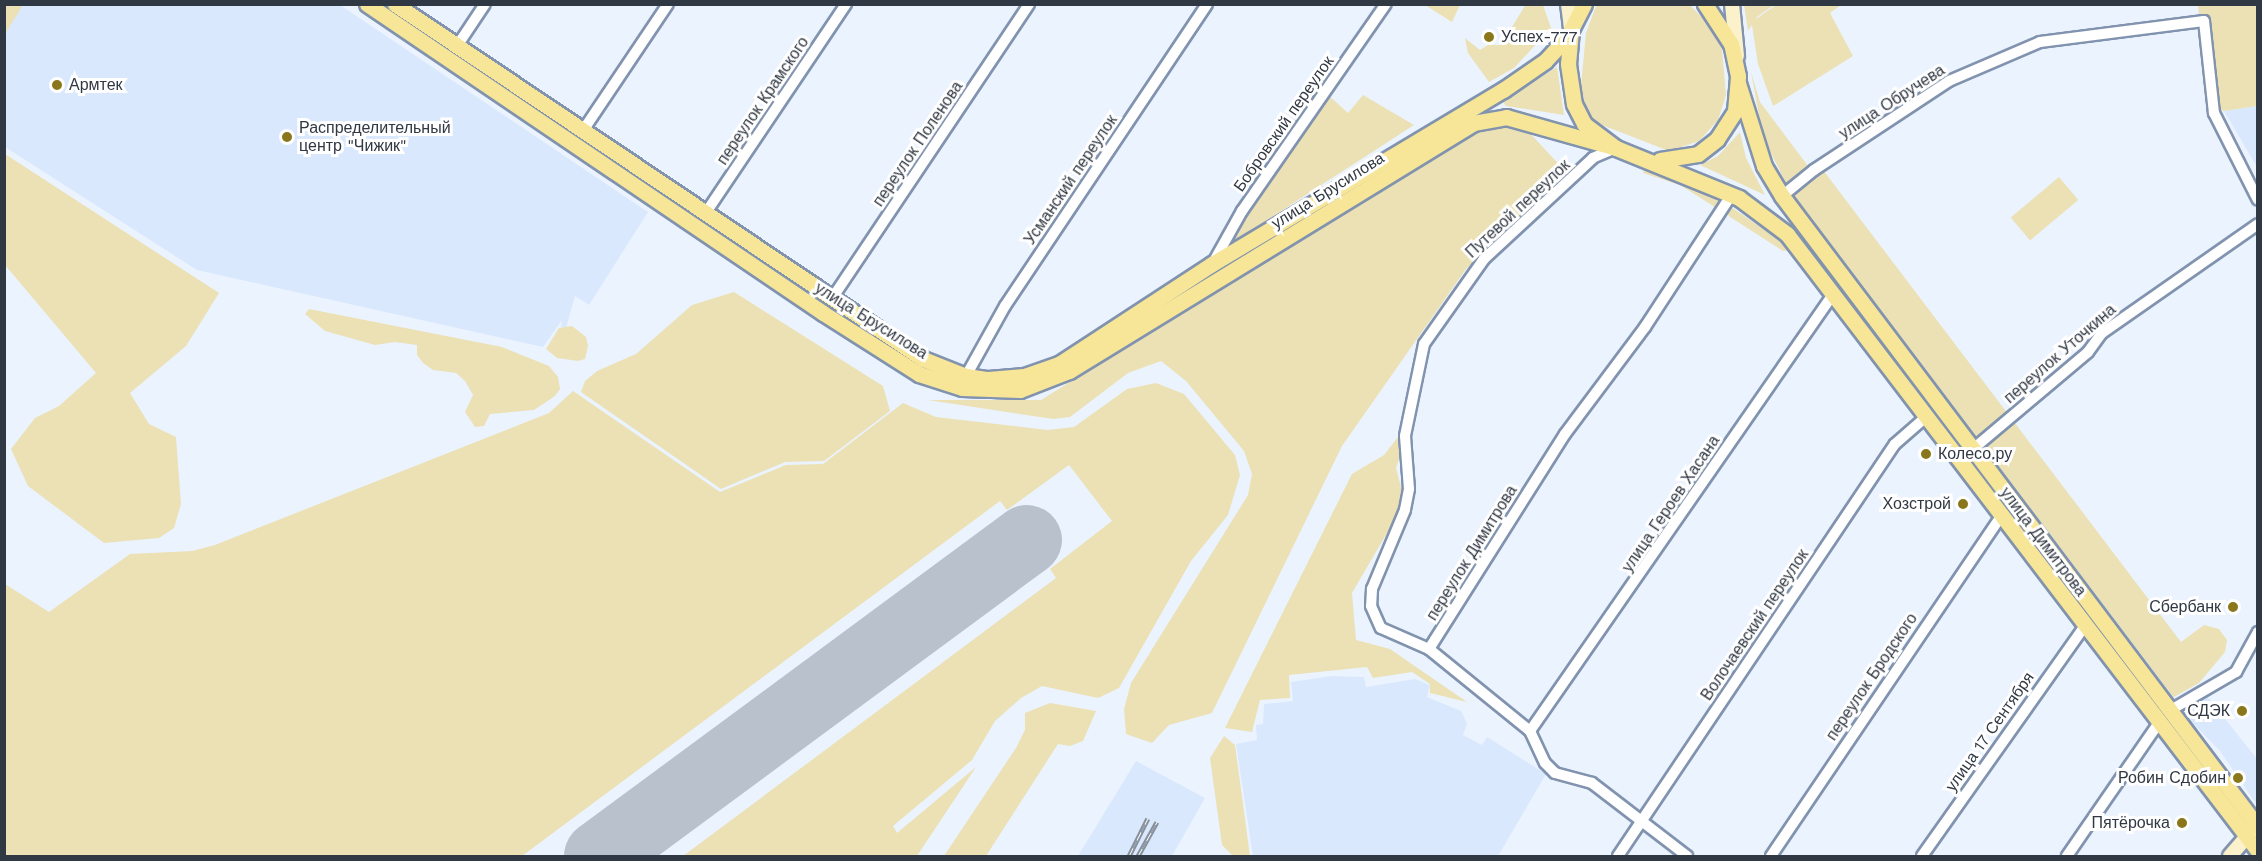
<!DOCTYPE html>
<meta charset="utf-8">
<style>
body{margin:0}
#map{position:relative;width:2262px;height:861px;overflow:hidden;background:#ebf3ff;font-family:"Work Sans",sans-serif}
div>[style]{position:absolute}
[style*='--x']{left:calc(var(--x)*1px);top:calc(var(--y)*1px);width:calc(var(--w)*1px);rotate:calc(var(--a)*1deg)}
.built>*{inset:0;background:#dae8fe}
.green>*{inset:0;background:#ebe1b4;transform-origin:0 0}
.runway>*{height:70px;margin:-35px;padding:0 35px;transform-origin:35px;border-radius:35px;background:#b9c1cc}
.roads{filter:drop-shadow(2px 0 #8193ae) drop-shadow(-2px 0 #8193ae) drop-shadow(0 2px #8193ae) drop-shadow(0 -2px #8193ae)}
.street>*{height:10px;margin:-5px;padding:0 5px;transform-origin:5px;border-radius:5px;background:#fff}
.secondary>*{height:14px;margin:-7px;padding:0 7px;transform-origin:7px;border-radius:7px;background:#fbf2cb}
.primary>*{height:15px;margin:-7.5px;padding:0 7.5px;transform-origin:7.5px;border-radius:7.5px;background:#f7e697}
.rail>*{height:5px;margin-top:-2.5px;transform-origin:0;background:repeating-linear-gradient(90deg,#fff 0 9px,#878f9a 0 18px);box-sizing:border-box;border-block:2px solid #878f9a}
.dots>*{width:16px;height:16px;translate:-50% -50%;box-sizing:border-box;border:3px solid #fff;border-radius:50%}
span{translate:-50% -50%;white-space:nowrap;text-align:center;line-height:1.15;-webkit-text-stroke:6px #fff;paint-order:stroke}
.poi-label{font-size:16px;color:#303843}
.left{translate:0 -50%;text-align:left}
.right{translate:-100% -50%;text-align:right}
.street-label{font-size:16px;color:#303843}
.frame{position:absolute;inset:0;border:6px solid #303843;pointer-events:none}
</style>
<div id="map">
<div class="built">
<i style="clip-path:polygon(4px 5px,340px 5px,648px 212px,589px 305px,575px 296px,566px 328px,561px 327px,562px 320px,543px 347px,197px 270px,5px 147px)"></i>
<i style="clip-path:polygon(2257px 106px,2257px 167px,2224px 111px)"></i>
<i style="clip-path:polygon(1332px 676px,1364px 677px,1366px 687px,1415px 679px,1430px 685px,1427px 697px,1461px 711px,1467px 724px,1463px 735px,1482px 745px,1487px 737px,1546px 774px,1498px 856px,1253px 856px,1236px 744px,1257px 740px,1256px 725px,1263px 724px,1264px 704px,1293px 701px,1291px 682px)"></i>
<i style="clip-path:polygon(2207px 696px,2257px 759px,2257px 805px,2220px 751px,2187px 717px,2188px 708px)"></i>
<i style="clip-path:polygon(1136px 761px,1205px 798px,1172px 856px,1078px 856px)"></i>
</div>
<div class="green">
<i style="clip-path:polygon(5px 4px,23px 5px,5px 34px,4px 5px)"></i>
<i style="clip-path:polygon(1526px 4px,1543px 5px,1551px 28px,1514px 68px,1489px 82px,1468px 53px,1465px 38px,1480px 50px,1488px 45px,1501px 45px)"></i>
<i style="clip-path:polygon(1689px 4px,1713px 29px,1722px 50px,1726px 95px,1718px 120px,1699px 141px,1669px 151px,1594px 122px,1586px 110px,1581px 86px,1586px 33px,1596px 6px)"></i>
<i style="clip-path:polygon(1425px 5px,1460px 5px,1452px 22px)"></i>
<i style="clip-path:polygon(1744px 5px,1774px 5px,1757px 17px,1756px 19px,1776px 5px,1841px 5px,1830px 13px,1853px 56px,1773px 106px,1758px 64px,1752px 25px,1748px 31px)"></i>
<i style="clip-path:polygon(2198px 5px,2257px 5px,2257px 106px,2224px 111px,2208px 106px)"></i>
<i style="clip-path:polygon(1557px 67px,1564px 115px,1506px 106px,1503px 102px,1509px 97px)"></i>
<i style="clip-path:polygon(1751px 72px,1760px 102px,1811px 170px,1788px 187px,1763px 137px)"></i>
<i style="clip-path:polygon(1327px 94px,1348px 113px,1363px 95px,1414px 125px,1227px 246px,1222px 240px,1309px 127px)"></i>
<i style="clip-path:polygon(1506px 125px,1525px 128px,1568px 174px,1466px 269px,1342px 446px,1212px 713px,1169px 725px,1152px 743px,1126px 734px,1124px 709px,1131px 683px,1248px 495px,1252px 474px,1244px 451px,1186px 381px,1161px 361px,1128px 373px,1070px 417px,1053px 419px,928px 400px,1041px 400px,1459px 140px,1480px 130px)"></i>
<i style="clip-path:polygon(1740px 132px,1746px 158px,1765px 195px,1700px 165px,1718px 156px)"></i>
<i style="clip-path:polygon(5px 154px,219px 293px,186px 346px,130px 393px,149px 424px,176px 437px,181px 504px,174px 528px,159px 538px,104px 543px,28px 486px,11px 449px,35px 418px,59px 406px,96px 373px,5px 265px)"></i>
<i style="clip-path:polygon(1644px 169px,1714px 197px,1720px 204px,1718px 209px,1680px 185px,1643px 173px)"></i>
<i style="clip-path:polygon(1823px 170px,2181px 642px,2204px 625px,2219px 629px,2227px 640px,2225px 652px,2199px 683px,2174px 697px,2171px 694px,1792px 193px)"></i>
<i style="left:2059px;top:177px;width:30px;height:63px;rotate:50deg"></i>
<i style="clip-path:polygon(1731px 207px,1772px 235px,1790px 250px,1783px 251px,1730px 217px,1726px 212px)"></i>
<i style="clip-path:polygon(734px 292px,883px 386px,890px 411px,824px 461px,785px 462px,721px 489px,581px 392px,585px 381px,597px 371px,636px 354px,692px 305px)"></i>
<i style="clip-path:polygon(309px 309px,502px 347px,549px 366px,558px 377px,560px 389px,555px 396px,534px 410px,490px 414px,484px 426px,475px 427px,465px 412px,473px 395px,465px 381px,456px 373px,433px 370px,423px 363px,417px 355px,417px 345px,395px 342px,375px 345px,325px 331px,305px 314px)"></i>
<i style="clip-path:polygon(572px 326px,586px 337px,588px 346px,585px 359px,578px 361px,557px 358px,546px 349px,559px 328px)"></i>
<i style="clip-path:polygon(1156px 383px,1184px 394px,1235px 455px,1240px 475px,1228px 515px,1191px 561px,1119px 688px,1098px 698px,1042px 686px,1021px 698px,995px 721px,972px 760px,893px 826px,897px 833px,976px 767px,917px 856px,683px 856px,1056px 578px,1050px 569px,1112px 521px,1069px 465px,1007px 510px,1000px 501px,522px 856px,5px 856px,5px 584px,49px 612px,130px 554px,192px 551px,215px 545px,549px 413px,573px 391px,720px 492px,786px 465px,823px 464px,903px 403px,936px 417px,1047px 430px,1074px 427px,1127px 389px)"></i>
<i style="clip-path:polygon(1398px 437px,1403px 448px,1396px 468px,1402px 491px,1401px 509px,1352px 593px,1356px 640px,1390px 649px,1467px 702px,1430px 693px,1430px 684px,1412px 672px,1373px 678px,1367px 667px,1289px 675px,1290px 698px,1260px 700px,1252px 732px,1225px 728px,1352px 474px,1384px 455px)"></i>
<i style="clip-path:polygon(1050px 703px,1096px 711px,1083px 741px,1070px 746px,1058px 744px,986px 856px,944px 856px,1016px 748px,1025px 730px,1025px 713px)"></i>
<i style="clip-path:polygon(1224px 736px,1235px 745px,1250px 856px,1233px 856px,1222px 845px,1210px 758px)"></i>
</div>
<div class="runway">
<i style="--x:599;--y:856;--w:532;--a:-36.44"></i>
</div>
<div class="roads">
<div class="street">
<i style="--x:457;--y:46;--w:50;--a:-56.3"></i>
<i style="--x:582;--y:132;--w:154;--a:-56.1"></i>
<i style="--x:1616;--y:148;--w:25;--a:157"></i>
<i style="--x:1593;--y:158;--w:149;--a:137.2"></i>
<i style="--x:1484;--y:259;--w:104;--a:125.2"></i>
<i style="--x:1424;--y:344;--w:94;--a:101.7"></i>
<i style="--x:1405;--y:436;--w:53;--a:85.7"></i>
<i style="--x:1409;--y:489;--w:21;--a:101"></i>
<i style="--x:1405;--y:510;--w:86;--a:112.7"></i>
<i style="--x:1372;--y:589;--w:17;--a:93"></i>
<i style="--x:1371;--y:606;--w:24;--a:66"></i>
<i style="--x:1381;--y:628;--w:52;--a:23.6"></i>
<i style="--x:1429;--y:649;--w:130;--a:39.1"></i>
<i style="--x:1530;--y:731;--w:35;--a:65"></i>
<i style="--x:1545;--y:763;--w:14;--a:45"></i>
<i style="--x:1555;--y:773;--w:38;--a:15"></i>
<i style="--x:1592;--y:783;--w:120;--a:37.5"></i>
<i style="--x:1782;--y:196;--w:41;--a:-39.1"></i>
<i style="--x:1814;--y:170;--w:162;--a:-33.4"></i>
<i style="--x:1949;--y:81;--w:99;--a:-23.2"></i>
<i style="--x:2040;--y:42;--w:165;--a:-7.3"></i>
<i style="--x:2204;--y:21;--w:93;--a:83.8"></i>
<i style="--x:2214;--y:113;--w:97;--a:63.2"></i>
<i style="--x:705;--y:214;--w:253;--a:-56.1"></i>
<i style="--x:1214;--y:261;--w:57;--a:-60.8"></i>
<i style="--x:1242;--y:211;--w:252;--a:-55.2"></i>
<i style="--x:831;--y:300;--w:356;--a:-56.2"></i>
<i style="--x:966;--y:376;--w:80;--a:-60.9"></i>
<i style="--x:1005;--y:306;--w:363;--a:-56.2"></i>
<i style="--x:1973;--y:449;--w:150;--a:-40.1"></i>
<i style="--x:2088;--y:352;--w:24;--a:-54"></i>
<i style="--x:2102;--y:333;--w:190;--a:-34.9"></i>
<i style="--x:1429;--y:649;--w:254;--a:-57.7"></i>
<i style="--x:1565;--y:434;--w:134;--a:-53.2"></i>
<i style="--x:1645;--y:327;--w:159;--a:-56.8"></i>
<i style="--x:2169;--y:711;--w:78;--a:-30.2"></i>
<i style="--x:2236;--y:672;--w:46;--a:-61.2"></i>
<i style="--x:1530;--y:731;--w:533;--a:-55.24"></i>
<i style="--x:1618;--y:856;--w:496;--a:-56.1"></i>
<i style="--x:1895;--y:444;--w:41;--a:-41.1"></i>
<i style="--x:1771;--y:856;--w:410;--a:-55.9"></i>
<i style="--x:1922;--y:856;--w:281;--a:-54.7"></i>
<i style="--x:2067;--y:856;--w:160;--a:-55.4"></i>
</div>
<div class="secondary">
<i style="--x:1568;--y:4;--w:26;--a:83"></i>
<i style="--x:1732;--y:4;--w:52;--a:84.5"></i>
<i style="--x:2230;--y:856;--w:37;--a:-49"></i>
</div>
<div class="primary">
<i style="--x:367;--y:4;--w:551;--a:34.12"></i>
<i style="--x:823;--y:313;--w:114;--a:32.4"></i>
<i style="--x:919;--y:374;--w:45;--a:18"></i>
<i style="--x:962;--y:388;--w:58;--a:2"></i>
<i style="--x:1020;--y:390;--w:53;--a:-21.2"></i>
<i style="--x:1069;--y:371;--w:474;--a:-31.5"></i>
<i style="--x:1473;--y:123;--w:34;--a:-10"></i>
<i style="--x:1506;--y:117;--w:114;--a:15.7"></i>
<i style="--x:395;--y:4;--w:636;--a:33.91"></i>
<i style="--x:923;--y:359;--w:46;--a:21.6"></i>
<i style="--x:966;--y:376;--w:22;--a:8"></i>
<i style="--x:988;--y:379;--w:36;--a:-5"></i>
<i style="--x:1024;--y:376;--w:37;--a:-19"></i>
<i style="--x:1059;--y:364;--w:183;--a:-33.2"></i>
<i style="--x:1212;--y:264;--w:339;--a:-30.9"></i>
<i style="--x:1503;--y:90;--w:51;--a:-34.6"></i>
<i style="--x:1545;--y:61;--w:37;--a:-47"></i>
<i style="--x:1584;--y:4;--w:29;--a:117"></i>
<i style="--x:1571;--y:30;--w:34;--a:95"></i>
<i style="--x:1568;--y:64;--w:40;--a:81.5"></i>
<i style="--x:1574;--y:104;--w:22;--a:63"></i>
<i style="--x:1584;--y:124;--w:40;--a:37"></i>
<i style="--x:1616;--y:148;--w:133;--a:22.1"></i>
<i style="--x:1739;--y:198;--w:60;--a:36.9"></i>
<i style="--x:1787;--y:234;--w:776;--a:52.64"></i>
<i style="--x:1738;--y:83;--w:87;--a:72.6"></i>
<i style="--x:1764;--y:166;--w:35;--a:59"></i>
<i style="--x:1782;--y:196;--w:790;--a:52.97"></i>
<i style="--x:1660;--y:160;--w:38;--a:-9"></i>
<i style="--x:1698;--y:154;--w:24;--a:-38"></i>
<i style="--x:1717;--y:139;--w:33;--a:-57"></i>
<i style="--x:1735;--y:111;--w:35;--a:-85"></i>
<i style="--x:1738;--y:76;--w:33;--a:-102"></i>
<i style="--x:1731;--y:44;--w:48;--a:-123"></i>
</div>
</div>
<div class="rail">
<i style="--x:1129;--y:856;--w:42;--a:-63.4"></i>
<i style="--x:1138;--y:856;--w:39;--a:-61"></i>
</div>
<div class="dots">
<i style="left:1489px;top:37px;background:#8a771b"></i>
<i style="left:57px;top:85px;background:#8a771b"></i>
<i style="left:287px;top:137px;background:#8a771b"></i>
<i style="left:1926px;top:454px;background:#8a771b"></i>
<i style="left:1963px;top:504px;background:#8a771b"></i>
<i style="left:2233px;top:607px;background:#8a771b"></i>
<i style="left:2242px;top:711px;background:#8a771b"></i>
<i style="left:2238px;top:778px;background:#8a771b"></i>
<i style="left:2182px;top:823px;background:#8a771b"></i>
</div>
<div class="poi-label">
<span class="left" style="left:1501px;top:37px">Успех-777</span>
<span class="left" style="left:69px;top:85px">Армтек</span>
<span class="left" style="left:299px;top:137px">Распределительный<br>центр "Чижик"</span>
<span class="left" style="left:1938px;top:454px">Колесо.ру</span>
<span class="right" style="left:1951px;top:504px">Хозстрой</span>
<span class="right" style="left:2221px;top:607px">Сбербанк</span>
<span class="right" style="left:2230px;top:711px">СДЭК</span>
<span class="right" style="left:2226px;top:778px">Робин Сдобин</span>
<span class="right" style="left:2170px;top:823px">Пятёрочка</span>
</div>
<div class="street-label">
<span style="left:763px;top:101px;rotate:-56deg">переулок Крамского</span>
<span style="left:1892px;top:102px;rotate:-33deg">улица Обручева</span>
<span style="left:1284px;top:124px;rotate:-55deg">Бобровский переулок</span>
<span style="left:918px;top:144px;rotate:-56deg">переулок Поленова</span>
<span style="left:1071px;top:180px;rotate:-56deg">Усманский переулок</span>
<span style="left:1328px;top:191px;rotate:-32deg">улица Брусилова</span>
<span style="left:1518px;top:209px;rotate:-43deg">Путевой переулок</span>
<span style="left:871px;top:321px;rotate:32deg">улица Брусилова</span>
<span style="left:2060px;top:354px;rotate:-41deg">переулок Уточкина</span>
<span style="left:1671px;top:504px;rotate:-56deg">улица Героев Хасана</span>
<span style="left:2043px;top:542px;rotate:53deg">улица Димитрова</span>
<span style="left:1472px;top:553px;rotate:-58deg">переулок Димитрова</span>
<span style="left:1755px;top:625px;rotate:-56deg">Волочаевский переулок</span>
<span style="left:1872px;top:677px;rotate:-56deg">переулок Бродского</span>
<span style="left:1990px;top:732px;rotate:-55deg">улица 17 Сентября</span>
</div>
<div class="frame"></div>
</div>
